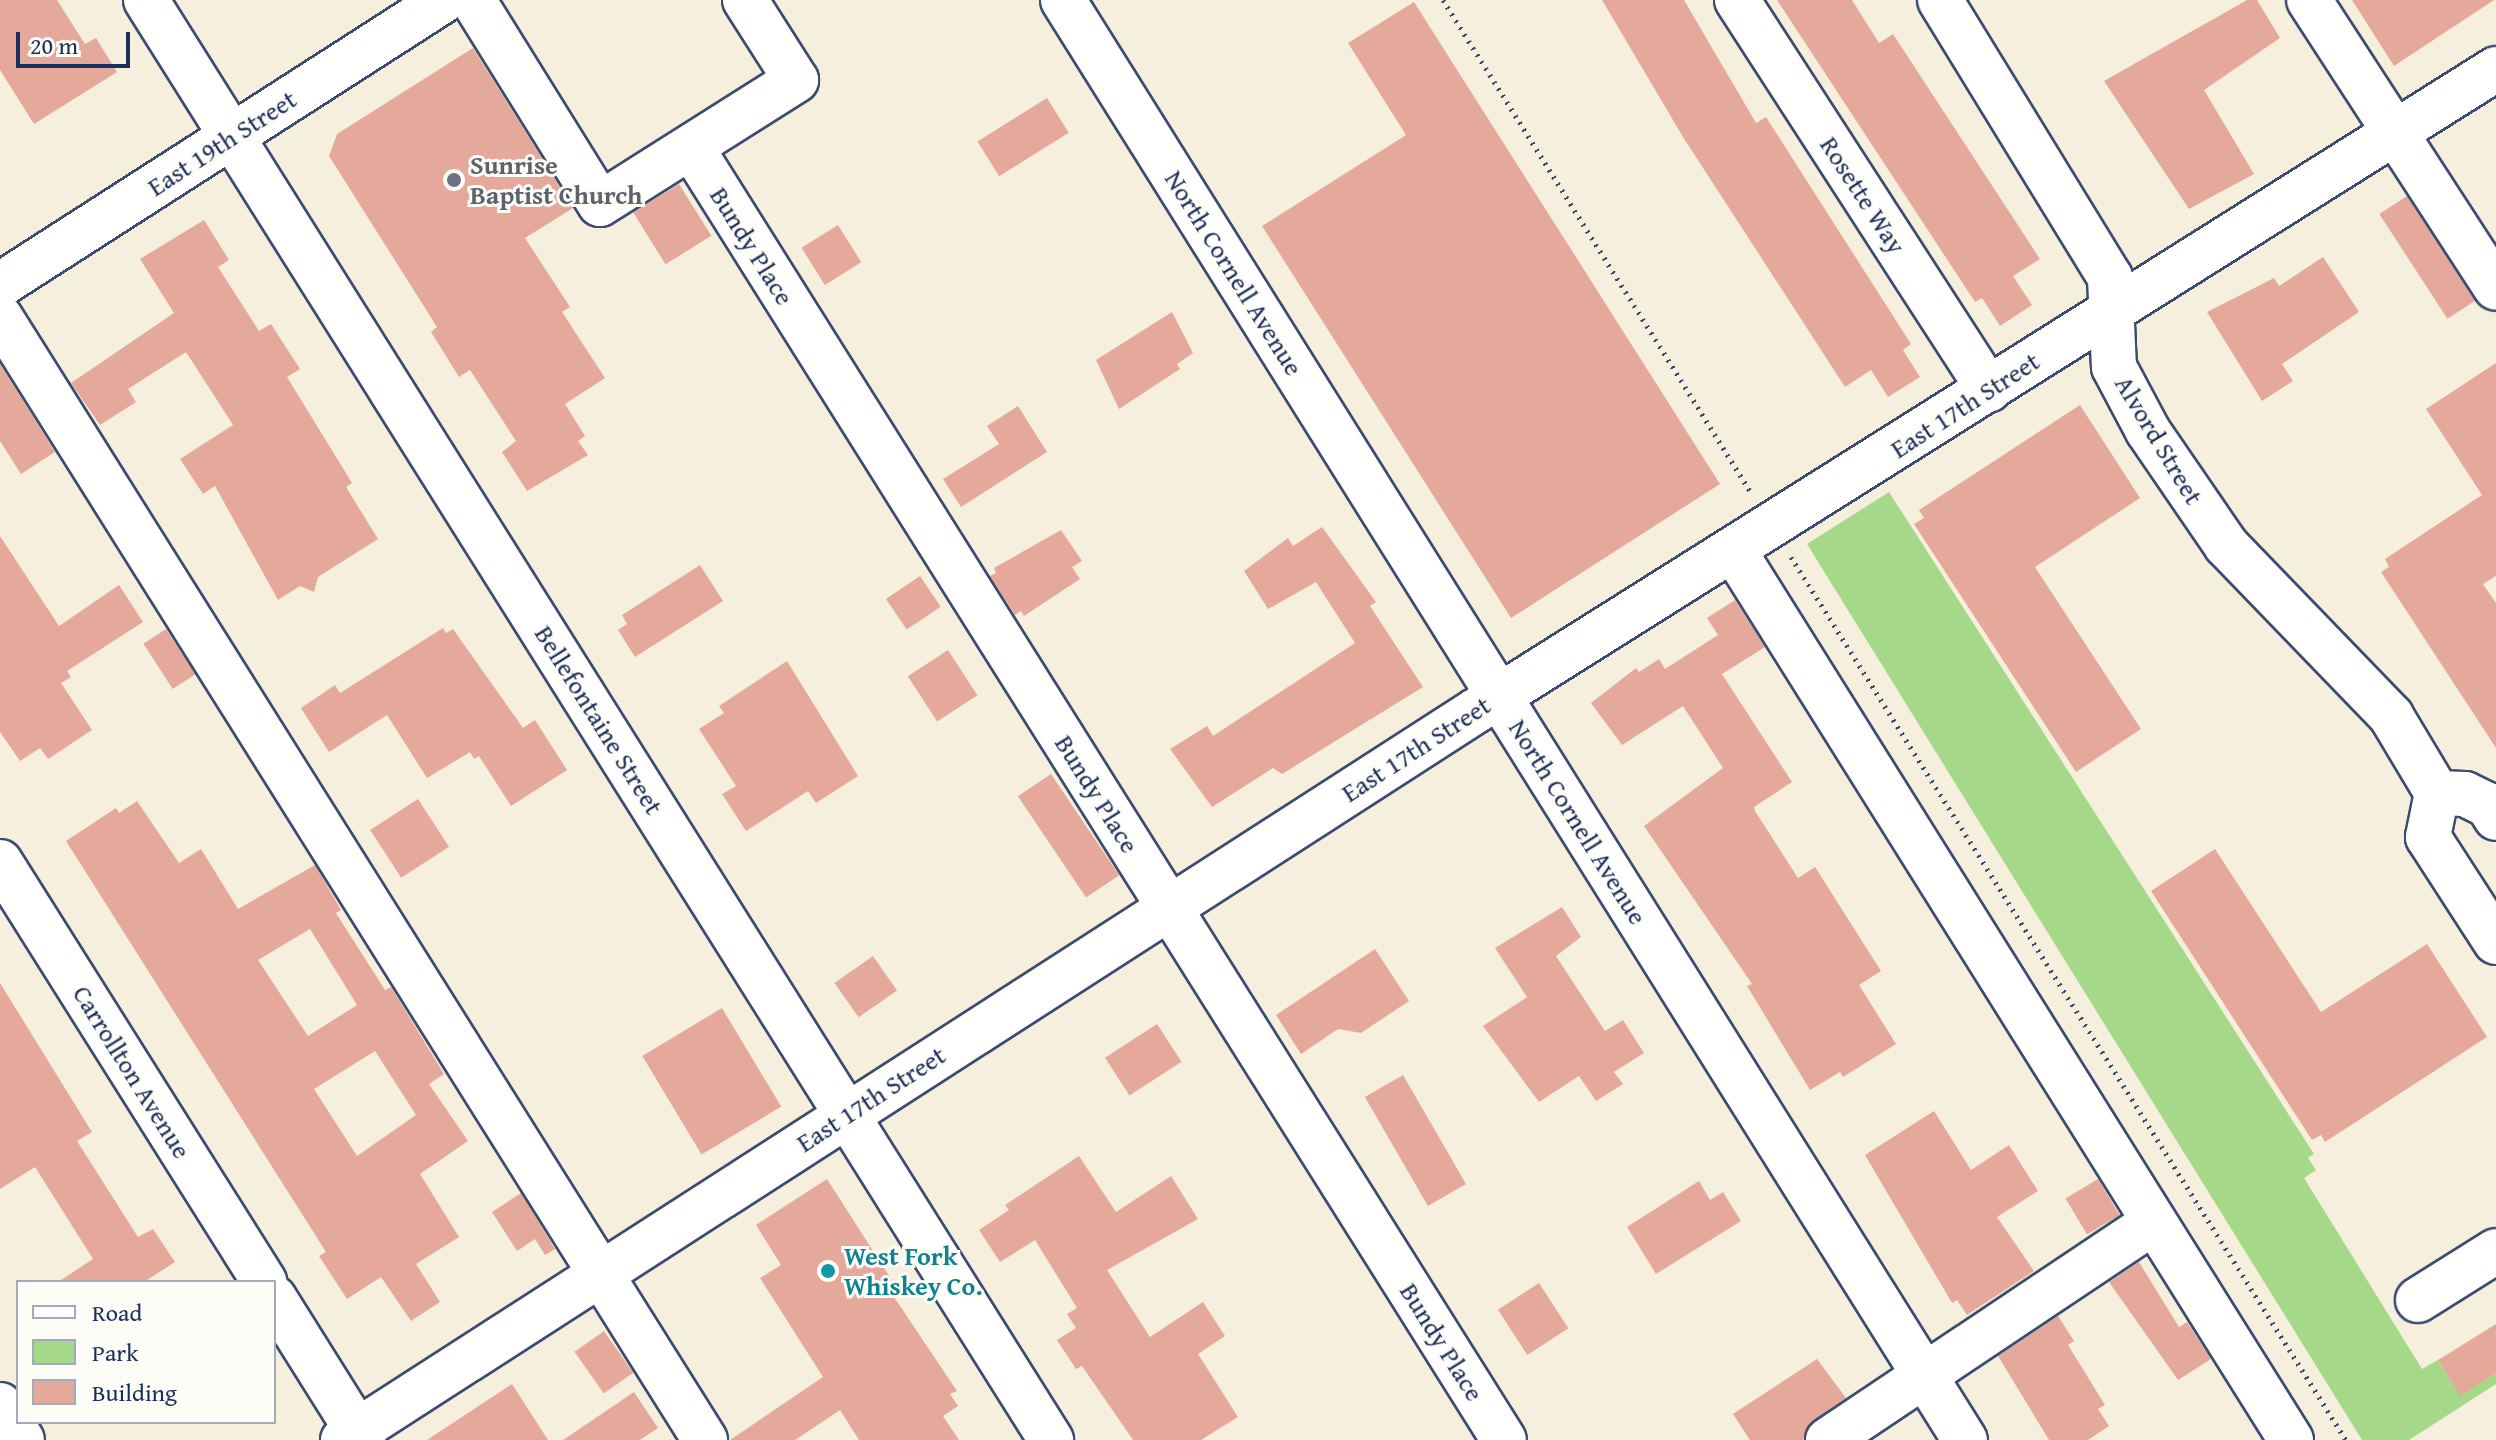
<!DOCTYPE html>
<style>
body{margin:0}
#map{position:relative;width:2496px;height:1440px;overflow:hidden;background:#f7efdd;font-family:"Gentium Book Plus",serif}
div>[style]{position:absolute}
[style*='--x']{left:calc(var(--x)*1px);top:calc(var(--y)*1px);width:calc(var(--w)*1px);rotate:calc(var(--a)*1deg)}
.green>*{inset:0;background:#a5d888}
.building>*{inset:0;background:#e5a99c;transform-origin:0 0}
.path>*{height:5px;margin-top:-2.5px;transform-origin:0;background:repeating-linear-gradient(90deg,#3c4c71 0 2px,transparent 0 8px)}
.roads{filter:drop-shadow(2px 0 #3c4c71) drop-shadow(-2px 0 #3c4c71) drop-shadow(0 2px #3c4c71) drop-shadow(0 -2px #3c4c71)}
.minor>*{height:44px;margin:-22px;padding:0 22px;transform-origin:22px;border-radius:22px;background:#fff}
.dots>*{width:22px;height:22px;translate:-50% -50%;box-sizing:border-box;border:4px solid #fdfcf7;border-radius:50%}
span{translate:-50% -50%;white-space:nowrap;text-align:center;line-height:1.15;-webkit-text-stroke:6px #fdfcf7;paint-order:stroke}
.street-label{font-size:26px;color:#1b2f5e}
.worship-label{font-size:26px;color:#5b616d;font-weight:700}
.left{translate:0 -50%;text-align:left}
.culture-label{font-size:26px;color:#0d838f;font-weight:700}
.legend{position:absolute;left:16px;top:1280px;width:260px;height:144px;box-sizing:border-box;background:#fdfcf7;border:2px solid #a3aaba;margin:0;padding:10px 14px;list-style:none;font-size:24px;color:#1b2f5e}
.legend li{display:flex;align-items:center;gap:16px;height:40px}
.legend b{width:40px;border:2px solid #a3aaba}
.scale{position:absolute;left:16px;top:32px;width:114px;height:36px;box-sizing:border-box;border:4px solid #1b2f5e;border-top:0;padding-left:10px;font-size:24px;line-height:28px;white-space:nowrap;color:#1b2f5e;-webkit-text-stroke:6px #fdfcf7;paint-order:stroke}
</style>
<div id="map">
<div class="green">
<i style="clip-path:polygon(1889px 492px,2314px 1154px,2308px 1158px,2316px 1170px,2304px 1178px,2422px 1369px,2438px 1360px,2460px 1395px,2496px 1373px,2496px 1384px,2409px 1440px,2362px 1440px,1807px 544px)"></i>
</div>
<div class="building">
<i style="clip-path:polygon(0 0,57px 0,85px 44px,96px 38px,117px 72px,34px 124px,0 70px)"></i>
<i style="clip-path:polygon(1602px 0,1684px 0,1756px 123px,1766px 117px,1911px 344px,1903px 350px,1920px 377px,1888px 397px,1871px 370px,1845px 387px,1683px 137px)"></i>
<i style="clip-path:polygon(1777px 0,1852px 0,1879px 43px,1893px 34px,2040px 259px,2013px 276px,2032px 305px,2000px 326px,1982px 298px,1975px 302px)"></i>
<i style="clip-path:polygon(2247px 0,2257px 0,2280px 38px,2204px 90px,2254px 174px,2189px 209px,2104px 81px)"></i>
<i style="clip-path:polygon(2352px 0,2494px 0,2394px 66px)"></i>
<i style="clip-path:polygon(1414px 2px,1720px 484px,1511px 618px,1262px 226px,1406px 135px,1348px 43px)"></i>
<i style="clip-path:polygon(473px 48px,573px 208px,525px 238px,570px 307px,562px 312px,605px 378px,565px 404px,585px 436px,578px 441px,588px 455px,527px 491px,502px 452px,516px 441px,470px 370px,459px 377px,431px 332px,437px 327px,329px 156px,337px 134px)"></i>
<i style="left:1047px;top:98px;width:41px;height:82px;rotate:58deg"></i>
<i style="left:679px;top:184px;width:61px;height:54px;rotate:58deg"></i>
<i style="left:2407px;top:196px;width:125px;height:33px;rotate:57deg"></i>
<i style="clip-path:polygon(204px 220px,229px 260px,218px 267px,259px 331px,271px 324px,300px 369px,287px 377px,352px 483px,346px 487px,378px 539px,318px 577px,314px 592px,300px 586px,278px 600px,215px 486px,203px 494px,180px 459px,233px 425px,186px 352px,128px 389px,136px 402px,100px 425px,71px 383px,174px 313px,140px 259px)"></i>
<i style="left:838px;top:225px;width:44px;height:43px;rotate:58deg"></i>
<i style="clip-path:polygon(2323px 257px,2359px 312px,2282px 364px,2293px 381px,2262px 401px,2207px 312px,2274px 278px,2279px 286px)"></i>
<i style="clip-path:polygon(1172px 312px,1193px 353px,1177px 364px,1180px 369px,1119px 409px,1096px 360px)"></i>
<i style="clip-path:polygon(2496px 363px,2496px 576px,2483px 584px,2496px 603px,2496px 748px,2381px 572px,2389px 567px,2385px 559px,2482px 495px,2426px 409px)"></i>
<i style="clip-path:polygon(0 364px,55px 452px,21px 474px,0 441px)"></i>
<i style="clip-path:polygon(2080px 405px,2140px 498px,2035px 567px,2141px 729px,2076px 772px,1914px 524px,1924px 518px,1919px 510px)"></i>
<i style="clip-path:polygon(1018px 406px,1047px 452px,961px 507px,943px 479px,999px 444px,987px 426px)"></i>
<i style="clip-path:polygon(1322px 527px,1376px 602px,1370px 606px,1423px 687px,1282px 774px,1273px 768px,1212px 807px,1170px 749px,1207px 726px,1213px 736px,1355px 643px,1316px 582px,1268px 609px,1244px 571px,1288px 538px,1293px 546px)"></i>
<i style="clip-path:polygon(1061px 530px,1082px 561px,1072px 567px,1080px 579px,1024px 616px,1021px 611px,1015px 615px,990px 576px,996px 573px,994px 568px)"></i>
<i style="clip-path:polygon(0 536px,59px 626px,119px 585px,143px 622px,67px 671px,71px 677px,61px 683px,92px 730px,48px 759px,40px 748px,20px 761px,0 732px)"></i>
<i style="clip-path:polygon(700px 565px,723px 601px,635px 657px,618px 630px,627px 624px,622px 615px)"></i>
<i style="left:920px;top:576px;width:37px;height:41px;rotate:56deg"></i>
<i style="clip-path:polygon(1735px 600px,1765px 647px,1722px 674px,1792px 782px,1754px 807px,1755px 811px,1798px 878px,1815px 867px,1881px 971px,1859px 985px,1896px 1044px,1843px 1077px,1840px 1072px,1810px 1090px,1747px 986px,1752px 984px,1644px 826px,1723px 768px,1683px 706px,1622px 745px,1591px 703px,1636px 668px,1639px 672px,1659px 659px,1665px 669px,1718px 635px,1707px 618px)"></i>
<i style="clip-path:polygon(443px 628px,446px 633px,453px 629px,523px 728px,535px 720px,567px 770px,511px 806px,479px 756px,474px 759px,470px 752px,427px 778px,387px 715px,329px 752px,301px 708px,335px 685px,340px 693px)"></i>
<i style="left:166px;top:629px;width:54px;height:27px;rotate:57deg"></i>
<i style="left:948px;top:650px;width:54px;height:48px;rotate:57deg"></i>
<i style="clip-path:polygon(787px 661px,858px 776px,816px 803px,808px 791px,746px 831px,722px 794px,736px 786px,699px 729px,724px 713px,719px 706px)"></i>
<i style="left:1051px;top:774px;width:122px;height:40px;rotate:56deg"></i>
<i style="left:418px;top:799px;width:57px;height:57px;rotate:57deg"></i>
<i style="clip-path:polygon(evenodd,137px 801px,179px 863px,201px 849px,238px 909px,315px 865px,341px 910px,336px 913px,385px 990px,391px 987px,444px 1074px,429px 1084px,468px 1141px,420px 1174px,459px 1237px,416px 1264px,440px 1302px,411px 1321px,381px 1277px,347px 1299px,319px 1256px,326px 1252px,66px 841px,116px 808px,119px 813px,137px 801px,310px 929px,357px 1005px,308px 1036px,258px 960px,310px 929px,137px 801px,375px 1051px,416px 1115px,357px 1156px,314px 1089px,375px 1051px)"></i>
<i style="clip-path:polygon(2215px 849px,2321px 1012px,2427px 944px,2487px 1037px,2325px 1142px,2321px 1135px,2312px 1140px,2151px 891px)"></i>
<i style="clip-path:polygon(1562px 907px,1581px 937px,1556px 956px,1605px 1031px,1623px 1020px,1644px 1053px,1614px 1072px,1623px 1084px,1596px 1101px,1579px 1076px,1539px 1102px,1483px 1026px,1527px 997px,1495px 948px)"></i>
<i style="clip-path:polygon(1375px 949px,1409px 1001px,1361px 1033px,1338px 1029px,1301px 1054px,1276px 1015px)"></i>
<i style="left:873px;top:956px;width:42px;height:47px;rotate:55deg"></i>
<i style="clip-path:polygon(0 983px,92px 1132px,77px 1141px,138px 1237px,153px 1229px,175px 1262px,144px 1282px,58px 1282px,93px 1259px,35px 1167px,0 1189px)"></i>
<i style="left:722px;top:1008px;width:115px;height:93px;rotate:59deg"></i>
<i style="left:1157px;top:1024px;width:45px;height:62px;rotate:57deg"></i>
<i style="left:1403px;top:1075px;width:126px;height:44px;rotate:60deg"></i>
<i style="clip-path:polygon(1934px 1111px,1971px 1170px,2009px 1145px,2038px 1191px,1997px 1217px,2034px 1271px,1967px 1315px,1957px 1300px,1952px 1303px,1865px 1155px)"></i>
<i style="clip-path:polygon(1079px 1156px,1116px 1212px,1171px 1176px,1198px 1219px,1107px 1270px,1150px 1337px,1203px 1302px,1225px 1336px,1198px 1354px,1238px 1417px,1201px 1440px,1133px 1440px,1082px 1366px,1076px 1369px,1057px 1340px,1076px 1328px,1067px 1314px,1077px 1308px,1035px 1240px,1000px 1262px,979px 1230px,1009px 1210px,1005px 1205px)"></i>
<i style="clip-path:polygon(827px 1179px,900px 1293px,894px 1297px,957px 1391px,950px 1394px,958px 1406px,943px 1416px,959px 1440px,859px 1440px,840px 1410px,795px 1440px,730px 1440px,823px 1377px,760px 1278px,781px 1265px,756px 1225px)"></i>
<i style="left:2098px;top:1179px;width:42px;height:38px;rotate:59deg"></i>
<i style="clip-path:polygon(1699px 1181px,1710px 1200px,1723px 1192px,1741px 1221px,1656px 1274px,1627px 1227px)"></i>
<i style="clip-path:polygon(521px 1193px,555px 1249px,545px 1255px,535px 1239px,517px 1251px,492px 1212px)"></i>
<i style="clip-path:polygon(2139px 1262px,2179px 1327px,2187px 1322px,2211px 1359px,2178px 1380px,2109px 1282px)"></i>
<i style="left:1539px;top:1283px;width:54px;height:49px;rotate:57deg"></i>
<i style="clip-path:polygon(2058px 1316px,2074px 1341px,2068px 1345px,2105px 1405px,2098px 1409px,2109px 1426px,2088px 1440px,2049px 1440px,1998px 1356px)"></i>
<i style="clip-path:polygon(2496px 1324px,2496px 1373px,2460px 1396px,2438px 1360px)"></i>
<i style="left:604px;top:1331px;width:51px;height:36px;rotate:55deg"></i>
<i style="clip-path:polygon(1817px 1359px,1846px 1398px,1814px 1420px,1803px 1440px,1750px 1440px,1733px 1414px)"></i>
<i style="clip-path:polygon(512px 1384px,548px 1440px,427px 1440px)"></i>
<i style="clip-path:polygon(634px 1392px,658px 1428px,640px 1440px,563px 1440px)"></i>
</div>
<div class="path">
<i style="--x:1443;--y:0;--w:579;--a:57.98"></i>
<i style="--x:1791;--y:557;--w:1043;--a:57.85"></i>
</div>
<div class="roads">
<div class="minor">
<i style="--x:146;--y:0;--w:1701;--a:57.85"></i>
<i style="--x:473;--y:0;--w:240;--a:58.1"></i>
<i style="--x:600;--y:204;--w:232;--a:-32.3"></i>
<i style="--x:796;--y:80;--w:95;--a:-122.5"></i>
<i style="--x:1063;--y:0;--w:1699;--a:57.94"></i>
<i style="--x:1737;--y:0;--w:464;--a:57.1"></i>
<i style="--x:1940;--y:0;--w:325;--a:58.5"></i>
<i style="--x:2110;--y:277;--w:90;--a:87.5"></i>
<i style="--x:2114;--y:367;--w:72;--a:62"></i>
<i style="--x:2148;--y:431;--w:138;--a:55.6"></i>
<i style="--x:2226;--y:545;--w:238;--a:46"></i>
<i style="--x:2391;--y:716;--w:90;--a:59.1"></i>
<i style="--x:2309;--y:0;--w:343;--a:57"></i>
<i style="--x:691;--y:147;--w:1527;--a:57.84"></i>
<i style="--x:0;--y:285;--w:528;--a:-32.7"></i>
<i style="--x:0;--y:317;--w:1326;--a:57.88"></i>
<i style="--x:1734;--y:551;--w:1049;--a:57.93"></i>
<i style="--x:2437;--y:793;--w:45;--a:101.6"></i>
<i style="--x:2428;--y:837;--w:125;--a:57.1"></i>
<i style="--x:2437;--y:793;--w:28;--a:2"></i>
<i style="--x:2465;--y:794;--w:25;--a:26"></i>
<i style="--x:2488;--y:805;--w:15;--a:58"></i>
<i style="--x:0;--y:862;--w:496;--a:57.8"></i>
<i style="--x:274;--y:1298;--w:168;--a:57.9"></i>
<i style="--x:2418;--y:1300;--w:92;--a:-32.1"></i>
<i style="--x:0;--y:1405;--w:41;--a:57.8"></i>
<i style="--x:343;--y:1440;--w:1349;--a:-32.77"></i>
<i style="--x:1477;--y:710;--w:1204;--a:-32.17"></i>
<i style="--x:1828;--y:1440;--w:392;--a:-33.8"></i>
</div>
</div>
<div class="dots">
<i style="left:454px;top:180px;background:#6b7280"></i>
<i style="left:828px;top:1271px;background:#0f9aa8"></i>
</div>
<div class="street-label">
<span style="left:222px;top:143px;rotate:-33deg">East 19th Street</span>
<span style="left:1863px;top:195px;rotate:57deg">Rosette Way</span>
<span style="left:752px;top:246px;rotate:58deg">Bundy Place</span>
<span style="left:1234px;top:273px;rotate:58deg">North Cornell Avenue</span>
<span style="left:1965px;top:405px;rotate:-33deg">East 17th Street</span>
<span style="left:2159px;top:440px;rotate:59deg">Alvord Street</span>
<span style="left:599px;top:720px;rotate:58deg">Bellefontaine Street</span>
<span style="left:1416px;top:749px;rotate:-33deg">East 17th Street</span>
<span style="left:1097px;top:794px;rotate:58deg">Bundy Place</span>
<span style="left:1578px;top:822px;rotate:58deg">North Cornell Avenue</span>
<span style="left:132px;top:1072px;rotate:58deg">Carrollton Avenue</span>
<span style="left:871px;top:1099px;rotate:-33deg">East 17th Street</span>
<span style="left:1442px;top:1342px;rotate:58deg">Bundy Place</span>
</div>
<div class="worship-label">
<span class="left" style="left:470px;top:180px">Sunrise<br>Baptist Church</span>
</div>
<div class="culture-label">
<span class="left" style="left:844px;top:1271px">West Fork<br>Whiskey Co.</span>
</div>
<ul class="legend">
<li><b style="height:10px;background:#fff"></b>Road</li>
<li><b style="height:22px;background:#a5d888"></b>Park</li>
<li><b style="height:22px;background:#e5a99c"></b>Building</li>
</ul>
<div class="scale">20 m</div>
</div>
